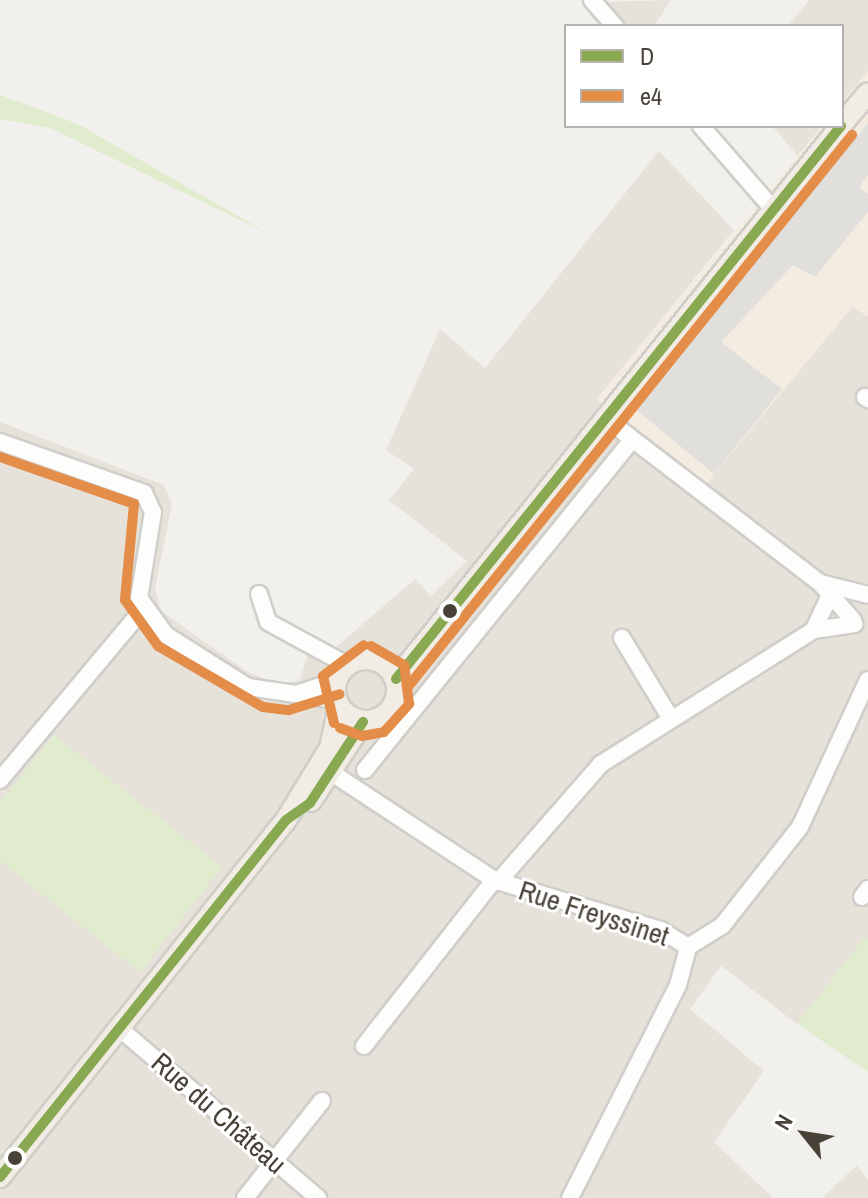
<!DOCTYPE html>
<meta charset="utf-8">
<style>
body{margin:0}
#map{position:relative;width:868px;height:1198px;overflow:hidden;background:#f2f0ed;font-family:"Archivo Narrow",sans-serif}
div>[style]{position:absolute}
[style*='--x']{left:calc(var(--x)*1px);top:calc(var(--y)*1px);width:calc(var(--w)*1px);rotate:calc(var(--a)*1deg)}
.residential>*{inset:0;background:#e6e2da}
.commercial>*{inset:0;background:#f4ece0}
.green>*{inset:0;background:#e0eccd}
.parking>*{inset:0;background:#e1dfdc}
.roads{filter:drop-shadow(2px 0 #d0ceca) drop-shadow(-2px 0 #d0ceca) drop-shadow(0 2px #d0ceca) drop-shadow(0 -2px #d0ceca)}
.minor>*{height:16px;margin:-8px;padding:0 8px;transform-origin:8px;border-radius:8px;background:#fdfdfc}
.major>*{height:20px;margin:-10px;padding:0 10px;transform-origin:10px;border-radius:10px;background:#f1ede5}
.major>.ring{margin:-10px;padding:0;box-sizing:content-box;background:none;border:20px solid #f1ede5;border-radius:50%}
.bus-1>*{height:10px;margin:-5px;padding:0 5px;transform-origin:5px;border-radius:5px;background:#88a951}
.bus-2>*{height:10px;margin:-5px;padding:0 5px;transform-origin:5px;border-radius:5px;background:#e48d49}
.dots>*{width:22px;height:22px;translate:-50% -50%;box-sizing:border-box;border:4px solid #fff;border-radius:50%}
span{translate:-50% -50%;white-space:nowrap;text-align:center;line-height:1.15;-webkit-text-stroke:6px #fff;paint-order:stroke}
.street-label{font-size:28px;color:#494238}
.legend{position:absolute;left:564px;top:24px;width:280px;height:104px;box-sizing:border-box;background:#fff;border:2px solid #b6b3af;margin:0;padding:10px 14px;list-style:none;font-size:24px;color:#494238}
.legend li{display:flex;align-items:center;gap:16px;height:40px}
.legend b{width:40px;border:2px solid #b6b3af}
.north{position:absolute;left:764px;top:1094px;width:80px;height:80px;-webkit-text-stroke:6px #fff;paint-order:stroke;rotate:300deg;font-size:22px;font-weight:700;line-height:32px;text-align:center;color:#494238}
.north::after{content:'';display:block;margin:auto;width:28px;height:36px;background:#494238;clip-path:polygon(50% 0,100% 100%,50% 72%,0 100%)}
</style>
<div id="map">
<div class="residential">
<i style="clip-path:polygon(671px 0,654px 26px,625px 26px,601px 2px)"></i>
<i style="clip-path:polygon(809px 0,868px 0,868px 71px,842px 102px,842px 26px,788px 26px)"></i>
<i style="clip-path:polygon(772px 126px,822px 126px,798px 156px)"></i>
<i style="clip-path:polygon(659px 151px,734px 230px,597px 399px,703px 487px,852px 307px,868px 316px,868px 939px,797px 1024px,721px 966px,690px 1009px,764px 1071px,714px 1142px,773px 1198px,0 1198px,0 422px,164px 485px,172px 504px,155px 589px,161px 611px,246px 671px,278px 684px,300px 680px,313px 637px,336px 647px,415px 579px,431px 596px,467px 561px,389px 500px,414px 469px,386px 450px,440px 329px,485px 368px)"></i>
<i style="clip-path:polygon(857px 1165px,868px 1180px,868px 1198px,822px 1198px)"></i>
</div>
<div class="commercial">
<i style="clip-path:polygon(868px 71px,868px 316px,852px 307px,703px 488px,597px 399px,822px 126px,842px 126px,842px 102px)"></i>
</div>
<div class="green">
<i style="clip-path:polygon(0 95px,78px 124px,269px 234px,50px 128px,0 119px)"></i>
<i style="clip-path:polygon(54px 735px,222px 867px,140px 972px,0 861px,0 803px)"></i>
<i style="clip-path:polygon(865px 937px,868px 939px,868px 1072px,797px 1024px)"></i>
</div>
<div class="parking">
<i style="clip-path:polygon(868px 123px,868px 175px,859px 187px,868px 194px,868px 212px,815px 277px,793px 265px,721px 342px,782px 389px,714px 474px,634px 408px)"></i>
</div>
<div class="roads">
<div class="minor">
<i style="--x:592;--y:0;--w:35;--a:49"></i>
<i style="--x:701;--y:126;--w:108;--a:49.1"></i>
<i style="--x:865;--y:397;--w:4;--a:34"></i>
<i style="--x:605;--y:418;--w:271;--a:37.5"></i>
<i style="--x:0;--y:442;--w:153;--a:19.5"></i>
<i style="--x:144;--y:493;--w:21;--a:65"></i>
<i style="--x:153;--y:512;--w:87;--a:99.2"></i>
<i style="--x:139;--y:598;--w:46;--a:53.9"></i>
<i style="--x:166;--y:635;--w:97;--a:32.4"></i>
<i style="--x:248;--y:687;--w:89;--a:8.4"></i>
<i style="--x:259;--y:594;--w:29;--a:72"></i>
<i style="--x:268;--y:622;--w:90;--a:28.6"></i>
<i style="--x:830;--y:595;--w:38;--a:115"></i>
<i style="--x:814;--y:630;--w:41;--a:-8.3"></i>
<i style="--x:853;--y:620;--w:50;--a:-131.7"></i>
<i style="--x:820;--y:583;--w:49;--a:14"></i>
<i style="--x:622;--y:638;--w:95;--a:58.8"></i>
<i style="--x:299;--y:693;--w:39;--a:-18"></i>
<i style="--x:392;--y:708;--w:18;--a:38"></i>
<i style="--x:406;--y:719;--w:358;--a:-51"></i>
<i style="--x:333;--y:759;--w:14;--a:94"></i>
<i style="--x:332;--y:773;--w:194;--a:33.4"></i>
<i style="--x:494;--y:880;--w:174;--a:16.7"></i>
<i style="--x:661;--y:930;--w:32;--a:32"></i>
<i style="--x:365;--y:770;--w:65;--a:-51.2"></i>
<i style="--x:0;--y:780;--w:222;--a:-50.1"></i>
<i style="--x:498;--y:882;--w:157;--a:-48.9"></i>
<i style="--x:601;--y:764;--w:252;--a:-32.2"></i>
<i style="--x:862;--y:897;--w:10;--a:-53"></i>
<i style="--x:688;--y:947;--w:40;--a:-32"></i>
<i style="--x:722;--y:926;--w:126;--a:-51.8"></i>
<i style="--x:800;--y:827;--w:162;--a:-65.2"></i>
<i style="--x:119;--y:1028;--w:262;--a:40.5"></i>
<i style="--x:364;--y:1046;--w:211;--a:-51.9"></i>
<i style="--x:245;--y:1198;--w:124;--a:-51.6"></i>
<i style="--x:570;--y:1198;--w:239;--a:-63.1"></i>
<i style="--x:678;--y:985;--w:39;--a:-75"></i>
</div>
<div class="major">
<i style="--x:842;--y:124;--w:40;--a:-50"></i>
<i class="ring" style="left:335px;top:659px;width:42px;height:42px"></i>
<i style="--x:396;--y:679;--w:710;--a:-51.18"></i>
<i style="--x:311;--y:801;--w:95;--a:-56.6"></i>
<i style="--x:0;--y:1177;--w:457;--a:-51.3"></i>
<i style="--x:286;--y:820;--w:84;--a:-58.6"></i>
<i style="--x:330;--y:748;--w:42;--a:-77.6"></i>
</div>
</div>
<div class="bus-1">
<i style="--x:396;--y:679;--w:710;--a:-51.18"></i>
<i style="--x:0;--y:1177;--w:457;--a:-51.3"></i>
<i style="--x:286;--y:820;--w:29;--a:-35"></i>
<i style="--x:310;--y:803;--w:97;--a:-56.8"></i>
</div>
<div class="bus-2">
<i style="--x:0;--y:457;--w:142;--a:19.3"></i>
<i style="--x:134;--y:504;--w:96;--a:95.4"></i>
<i style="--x:125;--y:600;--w:57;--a:54.3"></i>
<i style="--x:158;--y:646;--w:121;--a:30.2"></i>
<i style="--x:263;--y:707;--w:26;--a:7"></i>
<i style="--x:289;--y:710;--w:53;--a:-17.4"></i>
<i style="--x:407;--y:688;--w:710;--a:-51.18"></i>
<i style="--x:334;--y:723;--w:48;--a:-103.2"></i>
<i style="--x:323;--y:676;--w:51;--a:-37.1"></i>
<i style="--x:340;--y:728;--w:23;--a:20"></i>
<i style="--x:362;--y:736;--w:22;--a:-10"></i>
<i style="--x:384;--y:732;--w:38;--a:-48"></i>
<i style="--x:409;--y:704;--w:39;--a:-97"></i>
<i style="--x:404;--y:665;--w:38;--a:-150"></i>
</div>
<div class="dots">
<i style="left:450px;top:611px;background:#494238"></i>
<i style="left:15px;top:1158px;background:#494238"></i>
</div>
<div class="street-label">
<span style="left:594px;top:913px;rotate:18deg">Rue Freyssinet</span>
<span style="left:219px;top:1113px;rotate:41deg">Rue du Château</span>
</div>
<ul class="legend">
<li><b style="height:10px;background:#88a951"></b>D</li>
<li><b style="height:10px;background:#e48d49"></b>e4</li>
</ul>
<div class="north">N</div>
</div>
